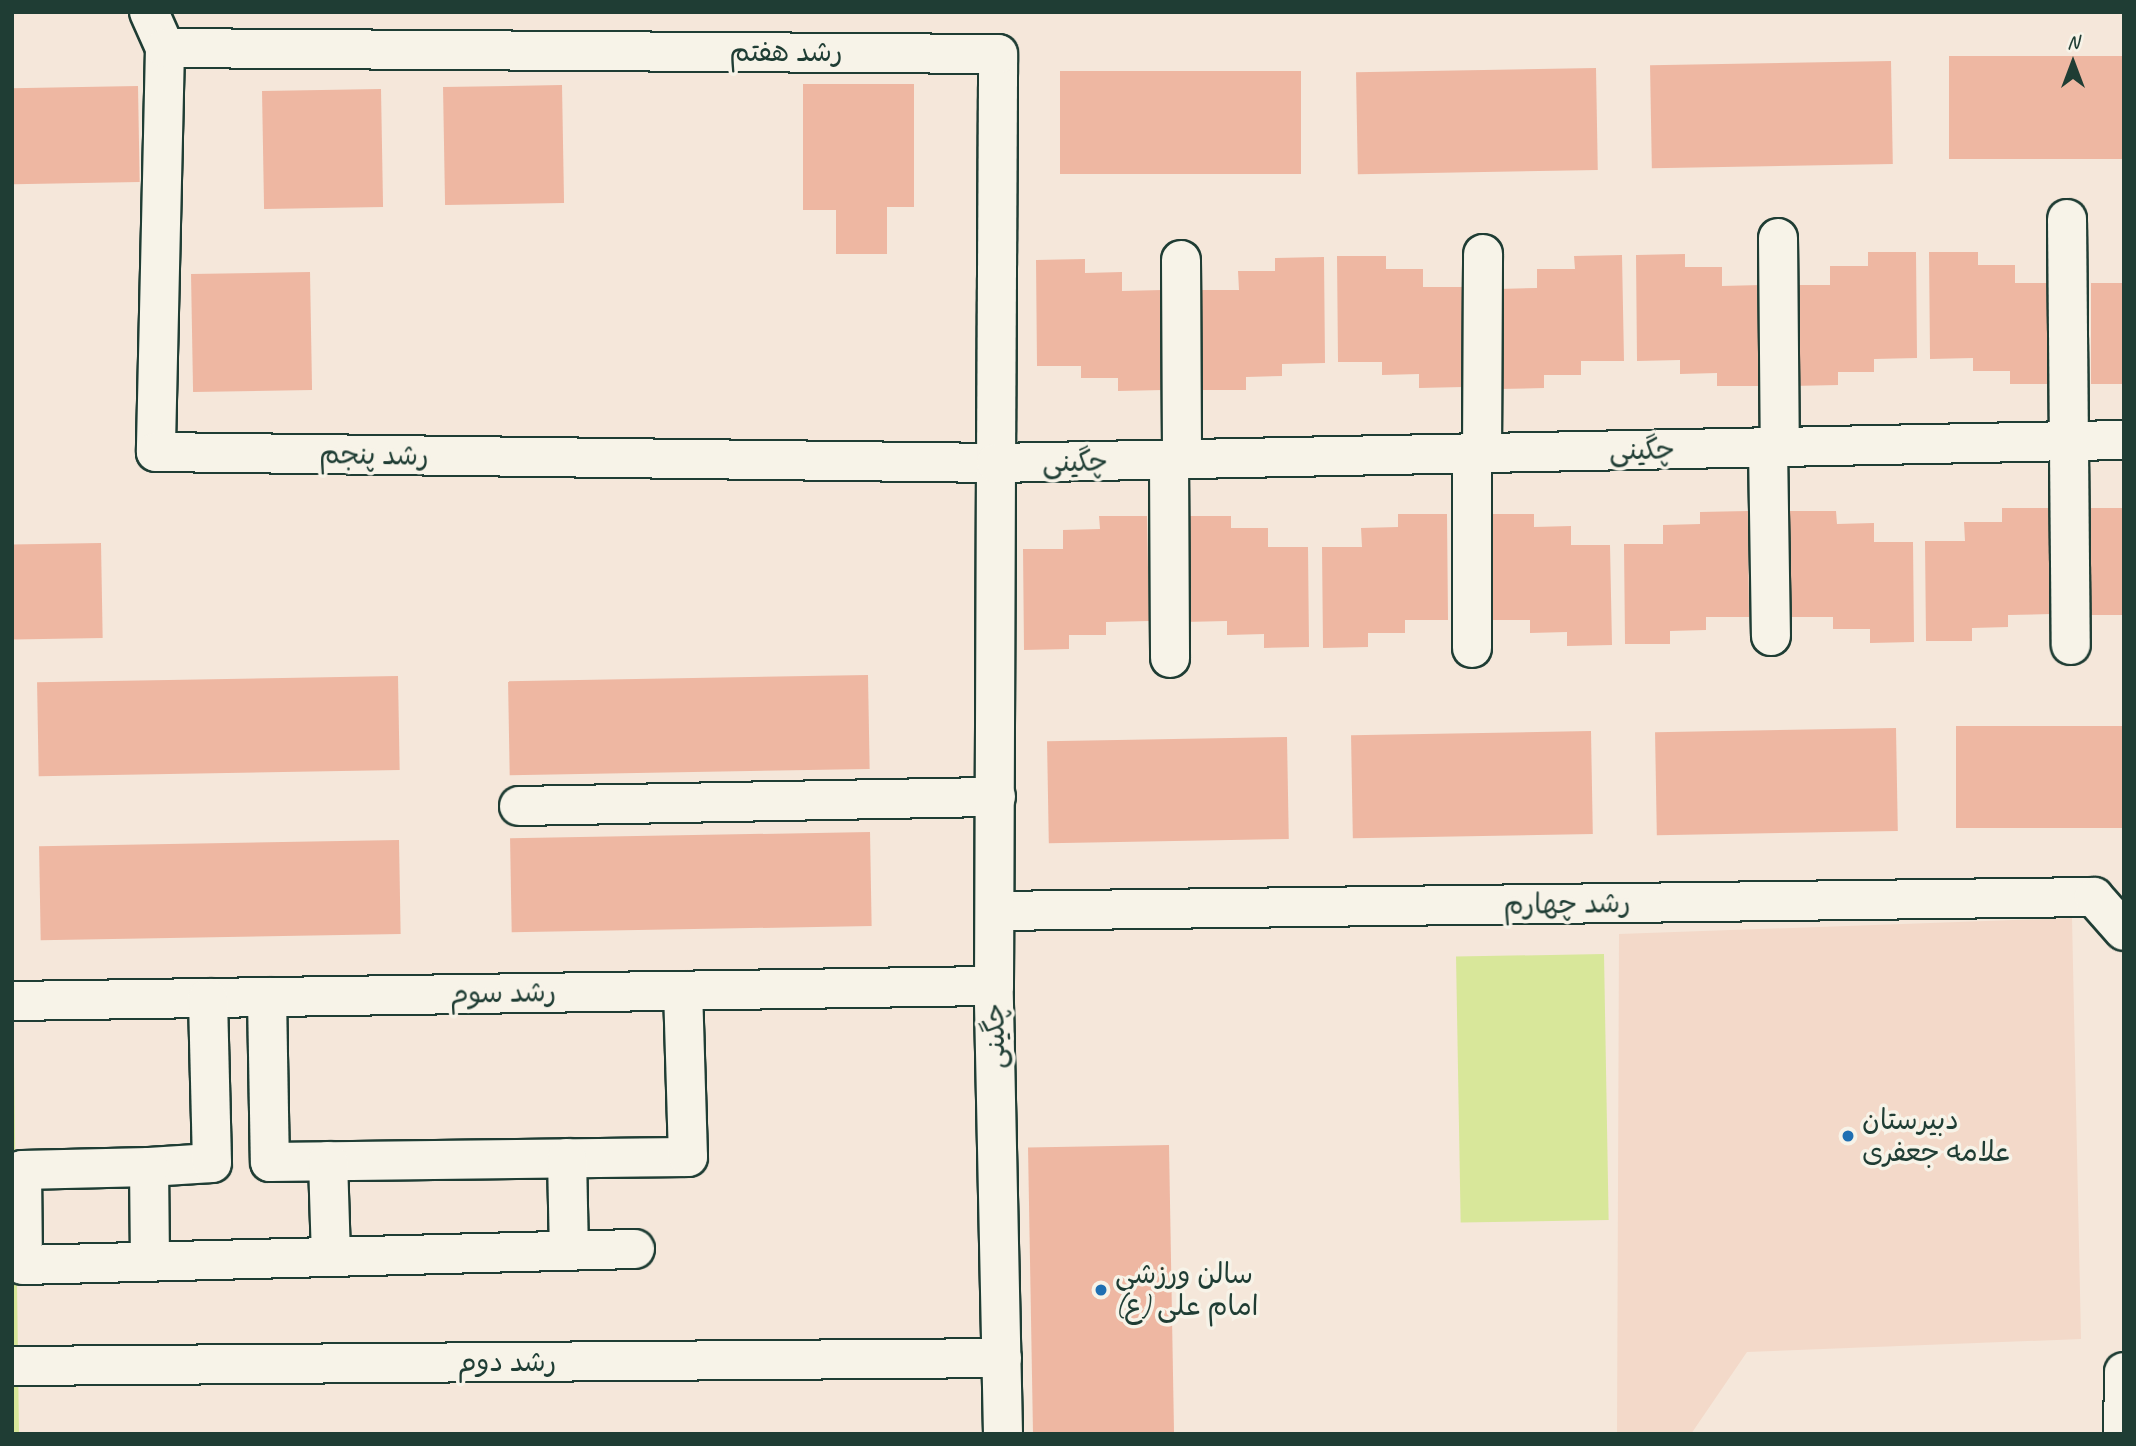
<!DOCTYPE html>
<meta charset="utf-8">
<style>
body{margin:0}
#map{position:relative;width:2136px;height:1446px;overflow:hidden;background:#f5e7da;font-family:Caveat,"Playpen Sans Arabic",sans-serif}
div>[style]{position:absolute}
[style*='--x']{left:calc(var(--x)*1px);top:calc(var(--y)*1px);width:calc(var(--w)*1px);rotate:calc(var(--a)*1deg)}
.built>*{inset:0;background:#f3d9c9}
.green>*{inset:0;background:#d8e79a;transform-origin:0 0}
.building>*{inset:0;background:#eeb7a2;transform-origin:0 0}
.roads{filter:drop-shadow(2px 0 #1f3d34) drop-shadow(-2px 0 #1f3d34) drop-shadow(0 2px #1f3d34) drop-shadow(0 -2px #1f3d34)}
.street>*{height:38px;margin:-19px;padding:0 19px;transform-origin:19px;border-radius:19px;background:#f7f3e8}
.secondary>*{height:38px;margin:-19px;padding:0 19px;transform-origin:19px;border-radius:19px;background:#f7f3e8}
.dots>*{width:19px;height:19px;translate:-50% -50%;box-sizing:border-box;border:4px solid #f7f3e8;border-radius:50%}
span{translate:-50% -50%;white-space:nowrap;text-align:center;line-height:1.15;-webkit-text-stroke:7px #f7f3e8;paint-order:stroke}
.street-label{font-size:28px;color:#1f3d34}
.poi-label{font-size:28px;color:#1f3d34}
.left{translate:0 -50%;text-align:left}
.frame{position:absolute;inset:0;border:14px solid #1f3d34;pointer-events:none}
.north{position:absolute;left:2038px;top:28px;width:70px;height:70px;-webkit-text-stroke:5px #f7f3e8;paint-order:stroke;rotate:0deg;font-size:19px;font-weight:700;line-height:28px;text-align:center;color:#1f3d34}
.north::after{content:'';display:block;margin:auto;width:24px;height:32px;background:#1f3d34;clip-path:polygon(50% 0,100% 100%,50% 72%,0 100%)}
</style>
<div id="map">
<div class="built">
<i style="clip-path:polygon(2072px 918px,2081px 1339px,1747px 1352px,1691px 1434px,1617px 1434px,1619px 934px)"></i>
</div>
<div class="green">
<i style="clip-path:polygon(12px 911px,19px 1434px,12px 1434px)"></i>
<i style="left:1604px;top:954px;width:266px;height:148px;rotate:89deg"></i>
</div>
<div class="building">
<i style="left:2124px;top:56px;width:103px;height:175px;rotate:90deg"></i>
<i style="left:1891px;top:61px;width:103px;height:241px;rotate:89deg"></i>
<i style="left:1596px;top:68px;width:102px;height:240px;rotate:89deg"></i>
<i style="left:1301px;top:71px;width:103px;height:241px;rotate:90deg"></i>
<i style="clip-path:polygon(803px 84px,914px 84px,914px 207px,887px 207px,887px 254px,836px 254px,836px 210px,803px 210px)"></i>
<i style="left:562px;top:85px;width:118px;height:119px;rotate:89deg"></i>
<i style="left:138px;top:86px;width:96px;height:126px;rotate:89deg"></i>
<i style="left:381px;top:89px;width:118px;height:119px;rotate:89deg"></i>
<i style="clip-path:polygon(1868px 252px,1916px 252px,1917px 358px,1874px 359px,1874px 372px,1838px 372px,1838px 385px,1792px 386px,1791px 285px,1830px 285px,1830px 266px,1868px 266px)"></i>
<i style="clip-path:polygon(1929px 252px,1978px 252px,1978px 265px,2015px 265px,2015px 283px,2054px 283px,2055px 384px,2010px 384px,2010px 371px,1973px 371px,1973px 358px,1930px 359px)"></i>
<i style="clip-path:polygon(1685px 254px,1685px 267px,1722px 267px,1722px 286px,1761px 285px,1762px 386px,1717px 386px,1717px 373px,1680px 374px,1680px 360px,1637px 361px,1636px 255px)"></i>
<i style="clip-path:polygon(1622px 255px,1624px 361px,1581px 361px,1581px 375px,1544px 375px,1544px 388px,1499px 389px,1498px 289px,1537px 288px,1537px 269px,1575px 269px,1574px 256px)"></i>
<i style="clip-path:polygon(1337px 256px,1386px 256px,1386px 269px,1423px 269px,1423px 287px,1462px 287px,1463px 387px,1419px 388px,1419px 374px,1382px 375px,1382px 362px,1338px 362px)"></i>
<i style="clip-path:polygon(1324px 257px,1325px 363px,1282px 364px,1282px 376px,1246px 377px,1246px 390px,1201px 390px,1200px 290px,1239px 290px,1238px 271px,1275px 271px,1275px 258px)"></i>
<i style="clip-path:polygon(1085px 259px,1085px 273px,1122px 272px,1122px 291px,1162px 290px,1163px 390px,1118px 391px,1118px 378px,1081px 378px,1081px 366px,1037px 366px,1036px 260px)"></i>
<i style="left:310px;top:272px;width:118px;height:119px;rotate:89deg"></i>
<i style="left:2091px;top:283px;width:33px;height:101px"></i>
<i style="clip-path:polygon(2002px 508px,2050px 508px,2051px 614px,2008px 615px,2008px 627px,1972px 628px,1972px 641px,1926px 641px,1925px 541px,1965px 541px,1964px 522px,2002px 522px)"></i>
<i style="left:2091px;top:508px;width:33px;height:107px"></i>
<i style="clip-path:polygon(1748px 511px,1749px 617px,1706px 617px,1706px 630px,1670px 631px,1670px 644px,1625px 644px,1624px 544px,1663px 544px,1663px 525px,1700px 524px,1700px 512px)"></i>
<i style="clip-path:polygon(1788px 511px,1836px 511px,1837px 524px,1874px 523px,1874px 542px,1913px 542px,1914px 642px,1870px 643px,1870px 629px,1833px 629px,1833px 617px,1789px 617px)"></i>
<i style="clip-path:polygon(1398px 514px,1447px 514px,1448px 620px,1405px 620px,1405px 633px,1368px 633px,1368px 647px,1323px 648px,1322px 547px,1362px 547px,1361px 528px,1398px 527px)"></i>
<i style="clip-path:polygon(1485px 514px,1534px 514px,1534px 527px,1571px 526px,1571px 545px,1610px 545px,1612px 645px,1567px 646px,1567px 632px,1530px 633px,1530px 620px,1487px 620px)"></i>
<i style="clip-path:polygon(1099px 516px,1147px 516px,1149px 621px,1106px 622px,1106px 635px,1069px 635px,1069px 649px,1024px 650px,1023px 549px,1063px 549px,1063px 530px,1100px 529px)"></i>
<i style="clip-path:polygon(1183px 516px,1231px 516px,1231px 528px,1268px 528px,1268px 547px,1308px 547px,1309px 647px,1264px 648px,1264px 634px,1227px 635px,1227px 621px,1184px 622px)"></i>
<i style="left:101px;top:543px;width:95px;height:89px;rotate:89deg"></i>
<i style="left:868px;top:675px;width:94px;height:360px;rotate:89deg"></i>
<i style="left:398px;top:676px;width:94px;height:361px;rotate:89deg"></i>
<i style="left:2124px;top:726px;width:102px;height:168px;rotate:90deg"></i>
<i style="left:1896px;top:728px;width:103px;height:241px;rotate:89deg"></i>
<i style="left:1591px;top:731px;width:103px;height:240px;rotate:89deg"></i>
<i style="left:1287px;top:737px;width:102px;height:240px;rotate:89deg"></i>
<i style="left:870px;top:832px;width:94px;height:360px;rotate:89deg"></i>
<i style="left:399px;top:840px;width:94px;height:360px;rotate:89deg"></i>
<i style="left:1169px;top:1145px;width:289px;height:141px;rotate:89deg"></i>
</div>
<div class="roads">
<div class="street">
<i style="--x:149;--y:12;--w:39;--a:66"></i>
<i style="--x:165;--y:48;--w:404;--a:91.3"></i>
<i style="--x:156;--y:452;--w:840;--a:0.75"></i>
<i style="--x:996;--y:463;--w:409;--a:-89.7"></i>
<i style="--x:998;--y:54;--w:833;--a:-179.59"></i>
<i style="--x:2067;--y:219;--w:426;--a:89.5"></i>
<i style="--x:1778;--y:238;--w:210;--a:89.5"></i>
<i style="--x:1181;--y:260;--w:200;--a:89.7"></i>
<i style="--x:1768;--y:448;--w:188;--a:89.1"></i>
<i style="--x:1472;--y:454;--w:194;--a:90"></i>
<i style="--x:1482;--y:454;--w:200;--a:-89.7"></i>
<i style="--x:1169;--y:460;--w:198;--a:89.7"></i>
<i style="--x:519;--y:806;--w:477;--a:-1.1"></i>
<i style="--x:995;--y:911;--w:1099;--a:-0.73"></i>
<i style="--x:2094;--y:897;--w:45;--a:48.6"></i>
<i style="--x:267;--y:997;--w:165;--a:89"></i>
<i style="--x:270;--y:1162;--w:418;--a:-0.7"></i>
<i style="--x:688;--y:1157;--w:166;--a:-91.7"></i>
<i style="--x:12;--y:1001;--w:982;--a:-0.88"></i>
<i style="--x:567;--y:1158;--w:93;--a:88.8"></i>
<i style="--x:328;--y:1161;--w:96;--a:88.2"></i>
<i style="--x:149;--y:1167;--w:63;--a:-3.6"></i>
<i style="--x:212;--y:1163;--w:165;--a:-91.4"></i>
<i style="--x:150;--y:1261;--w:94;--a:-90.6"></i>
<i style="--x:149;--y:1167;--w:127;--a:178.6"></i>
<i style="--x:22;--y:1170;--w:95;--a:89.4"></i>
<i style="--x:23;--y:1265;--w:612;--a:-1.5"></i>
<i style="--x:12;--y:1366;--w:990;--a:-0.46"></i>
<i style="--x:1003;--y:1434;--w:448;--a:-91.2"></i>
<i style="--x:994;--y:986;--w:523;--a:-89.78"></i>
<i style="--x:996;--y:463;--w:1128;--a:-1.17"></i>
</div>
<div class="secondary">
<i style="--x:2123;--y:1434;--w:62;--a:-89.1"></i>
</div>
</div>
<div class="dots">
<i style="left:1848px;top:1136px;background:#1f6fb2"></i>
<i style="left:1101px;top:1290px;background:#1f6fb2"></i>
</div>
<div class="street-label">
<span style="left:786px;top:52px">رشد هفتم</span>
<span style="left:1642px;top:450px;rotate:-1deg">چگینی</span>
<span style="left:374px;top:455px;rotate:1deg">رشد پنجم</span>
<span style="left:1075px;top:462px;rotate:-1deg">چگینی</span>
<span style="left:1567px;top:904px;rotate:-1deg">رشد چهارم</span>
<span style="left:503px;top:993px;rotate:-1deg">رشد سوم</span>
<span style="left:995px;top:1036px;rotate:-91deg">چگینی</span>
<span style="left:507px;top:1362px">رشد دوم</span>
</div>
<div class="poi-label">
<span class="left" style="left:1862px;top:1136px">دبیرستان<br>علامه جعفری</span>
<span class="left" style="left:1115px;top:1290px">سالن ورزشی<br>امام علی (ع)</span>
</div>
<div class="frame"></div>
<div class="north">N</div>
</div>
